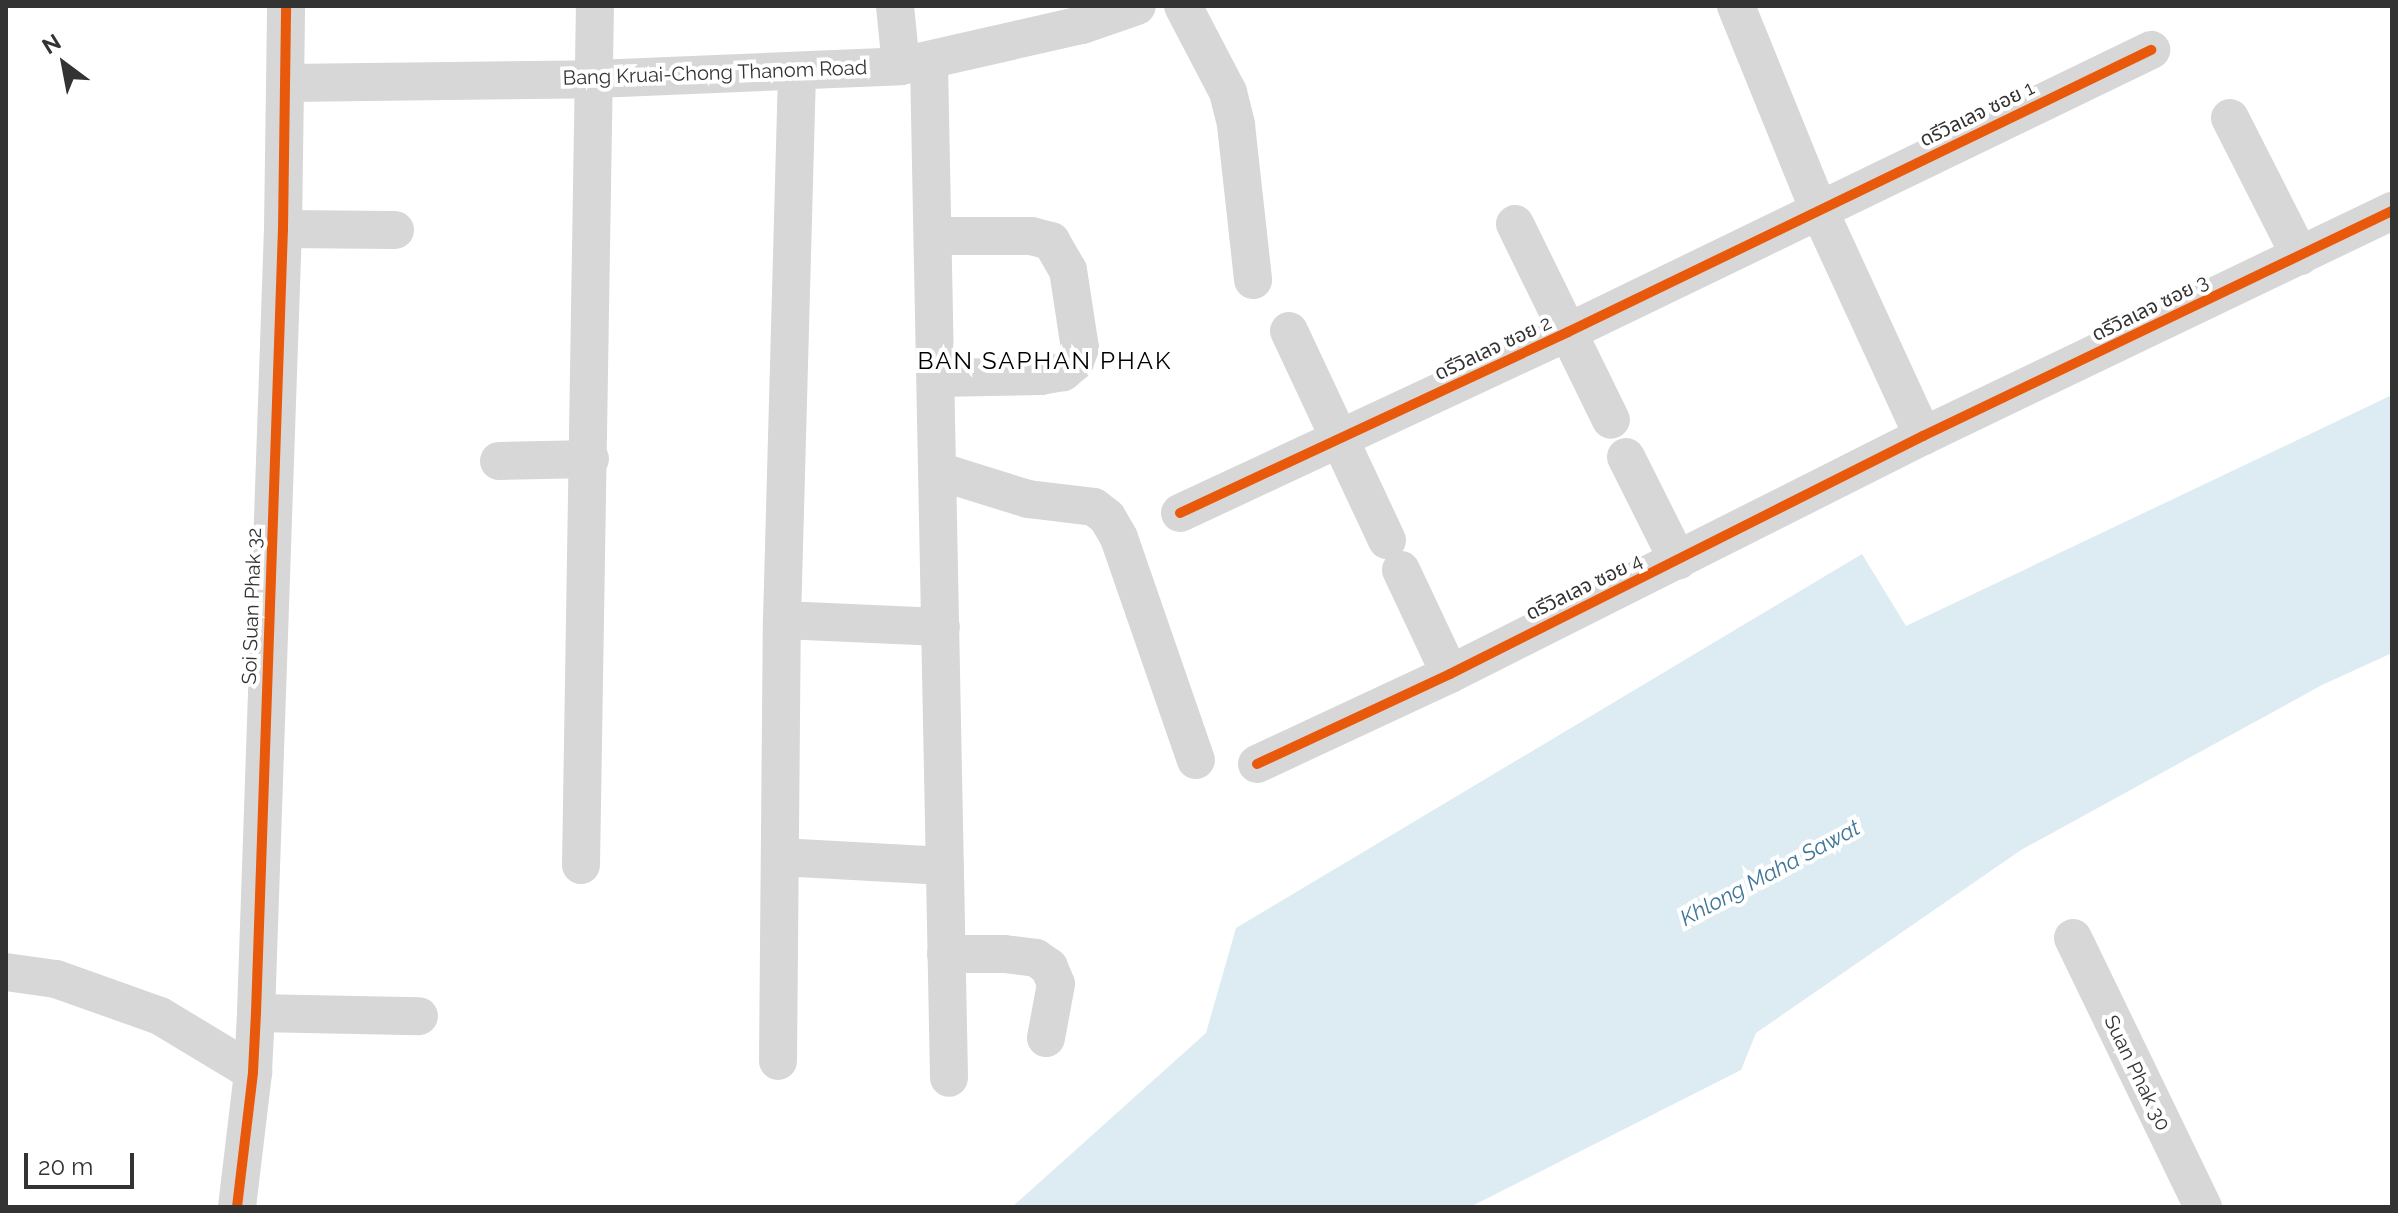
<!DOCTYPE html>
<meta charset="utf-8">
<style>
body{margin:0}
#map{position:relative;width:2398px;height:1213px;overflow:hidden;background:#fff;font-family:Raleway,"Noto Sans Thai",sans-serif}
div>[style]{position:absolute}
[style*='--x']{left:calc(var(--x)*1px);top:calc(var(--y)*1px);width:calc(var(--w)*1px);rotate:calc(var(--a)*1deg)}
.water>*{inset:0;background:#ddebf3}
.minor>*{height:38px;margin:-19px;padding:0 19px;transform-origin:19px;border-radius:19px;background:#d7d7d7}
.cycleway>*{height:10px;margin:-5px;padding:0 5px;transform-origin:5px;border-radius:5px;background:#e8590c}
span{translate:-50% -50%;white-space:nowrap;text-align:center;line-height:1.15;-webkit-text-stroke:8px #fff;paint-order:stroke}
.street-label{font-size:20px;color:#333}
.water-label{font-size:22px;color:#3f7597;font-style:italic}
.quarter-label{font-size:24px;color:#000;letter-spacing:2px}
.frame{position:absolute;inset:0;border:8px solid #333;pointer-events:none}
.north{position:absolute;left:24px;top:24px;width:80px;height:80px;-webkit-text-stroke:6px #fff;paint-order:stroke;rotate:328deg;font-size:22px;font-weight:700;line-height:32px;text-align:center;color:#333}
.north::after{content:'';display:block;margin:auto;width:28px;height:36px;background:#333;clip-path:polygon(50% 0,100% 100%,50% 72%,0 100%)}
.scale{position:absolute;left:24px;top:1153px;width:110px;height:36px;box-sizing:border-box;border:4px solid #333;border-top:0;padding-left:10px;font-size:24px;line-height:28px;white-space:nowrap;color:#333;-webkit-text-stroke:6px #fff;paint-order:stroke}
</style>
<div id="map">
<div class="water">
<i style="clip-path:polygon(2392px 395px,2392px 653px,2322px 685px,2021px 850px,1756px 1033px,1741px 1070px,1470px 1207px,1012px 1207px,1206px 1033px,1236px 928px,1862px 554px,1906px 626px)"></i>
</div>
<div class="minor">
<i style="--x:895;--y:6;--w:60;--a:84.3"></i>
<i style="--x:1183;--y:6;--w:97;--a:62.4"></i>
<i style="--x:1228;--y:92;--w:34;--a:76"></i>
<i style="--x:1236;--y:125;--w:156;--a:83.7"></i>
<i style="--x:1736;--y:6;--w:220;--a:67.9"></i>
<i style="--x:1819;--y:210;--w:249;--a:65.3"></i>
<i style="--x:929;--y:63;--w:1015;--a:88.87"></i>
<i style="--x:285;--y:83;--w:311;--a:-0.7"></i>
<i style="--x:596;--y:79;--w:305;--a:-2.4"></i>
<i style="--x:901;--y:66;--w:186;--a:-12.8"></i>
<i style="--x:1082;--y:25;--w:58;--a:-19.1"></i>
<i style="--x:2230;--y:118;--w:155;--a:63.1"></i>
<i style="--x:1515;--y:224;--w:218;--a:63.9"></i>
<i style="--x:283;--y:229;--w:112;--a:0.5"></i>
<i style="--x:933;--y:236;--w:98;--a:0"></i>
<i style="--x:1031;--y:236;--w:21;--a:14"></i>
<i style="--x:1051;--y:241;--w:34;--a:60"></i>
<i style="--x:1068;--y:270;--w:79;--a:81.3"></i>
<i style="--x:1080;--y:348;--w:15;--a:110"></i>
<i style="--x:1075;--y:362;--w:16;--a:140"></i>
<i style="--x:1063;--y:372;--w:22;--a:170"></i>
<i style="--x:1041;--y:376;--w:105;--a:178.9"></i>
<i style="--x:1289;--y:331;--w:231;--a:64.9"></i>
<i style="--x:1626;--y:457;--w:116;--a:63.4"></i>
<i style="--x:499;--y:461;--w:91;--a:-1.3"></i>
<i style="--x:938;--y:471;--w:94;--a:17.3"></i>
<i style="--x:1028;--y:499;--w:66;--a:6.9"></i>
<i style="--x:1094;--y:507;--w:16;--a:38"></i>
<i style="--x:1107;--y:517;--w:24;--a:60"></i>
<i style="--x:1119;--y:538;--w:235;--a:70.9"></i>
<i style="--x:1180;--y:513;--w:428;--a:-25"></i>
<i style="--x:1568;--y:332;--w:648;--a:-25.81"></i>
<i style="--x:1401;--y:570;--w:115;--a:64.8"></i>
<i style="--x:782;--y:620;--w:159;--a:2.5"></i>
<i style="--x:1257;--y:764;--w:213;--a:-25"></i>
<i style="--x:1450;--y:674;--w:530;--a:-26.71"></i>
<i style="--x:1923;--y:436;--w:520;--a:-25.63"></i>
<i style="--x:780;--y:857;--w:165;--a:3.1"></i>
<i style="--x:581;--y:865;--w:859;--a:-89.07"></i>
<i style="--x:2073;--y:938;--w:299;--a:64.2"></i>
<i style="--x:946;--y:954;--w:58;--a:0"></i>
<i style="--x:1004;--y:954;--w:32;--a:7"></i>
<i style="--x:1036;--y:958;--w:16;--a:35"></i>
<i style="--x:1049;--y:967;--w:18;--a:68"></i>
<i style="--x:1056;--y:984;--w:55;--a:100.5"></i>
<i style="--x:6;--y:972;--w:50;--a:8"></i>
<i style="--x:56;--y:979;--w:110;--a:19.6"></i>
<i style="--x:160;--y:1016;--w:109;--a:31.1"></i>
<i style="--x:256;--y:1013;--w:163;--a:1.1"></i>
<i style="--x:778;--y:1061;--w:441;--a:-89.5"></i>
<i style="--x:782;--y:620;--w:549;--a:-88.43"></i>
<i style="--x:237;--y:1207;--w:136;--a:-83.2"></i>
<i style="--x:253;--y:1072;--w:59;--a:-87.1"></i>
<i style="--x:256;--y:1013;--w:784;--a:-88.03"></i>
<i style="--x:283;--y:229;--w:223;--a:-89.2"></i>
</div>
<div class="cycleway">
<i style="--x:1180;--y:513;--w:428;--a:-25"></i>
<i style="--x:1568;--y:332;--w:648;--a:-25.81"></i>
<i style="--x:1257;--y:764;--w:213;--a:-25"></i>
<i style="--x:1450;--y:674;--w:530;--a:-26.71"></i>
<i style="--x:1923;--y:436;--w:520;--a:-25.63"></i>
<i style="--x:237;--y:1207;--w:136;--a:-83.2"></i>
<i style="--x:253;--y:1072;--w:59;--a:-87.1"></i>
<i style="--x:256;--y:1013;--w:784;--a:-88.03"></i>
<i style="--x:283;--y:229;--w:223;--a:-89.2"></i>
</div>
<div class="street-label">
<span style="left:715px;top:73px;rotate:-2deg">Bang Kruai-Chong Thanom Road</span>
<span style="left:1977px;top:114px;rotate:-26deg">ดรีวิลเลจ ซอย 1</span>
<span style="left:2150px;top:308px;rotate:-26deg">ดรีวิลเลจ ซอย 3</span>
<span style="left:1493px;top:348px;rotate:-25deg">ดรีวิลเลจ ซอย 2</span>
<span style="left:1584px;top:587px;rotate:-26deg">ดรีวิลเลจ ซอย 4</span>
<span style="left:252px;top:606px;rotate:-88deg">Soi Suan Phak 32</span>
<span style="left:2137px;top:1073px;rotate:64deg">Suan Phak 30</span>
</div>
<div class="water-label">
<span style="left:1770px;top:873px;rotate:-28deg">Khlong Maha Sawat</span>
</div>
<div class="quarter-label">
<span style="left:1045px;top:361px">BAN SAPHAN PHAK</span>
</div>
<div class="frame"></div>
<div class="north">N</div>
<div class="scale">20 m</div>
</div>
